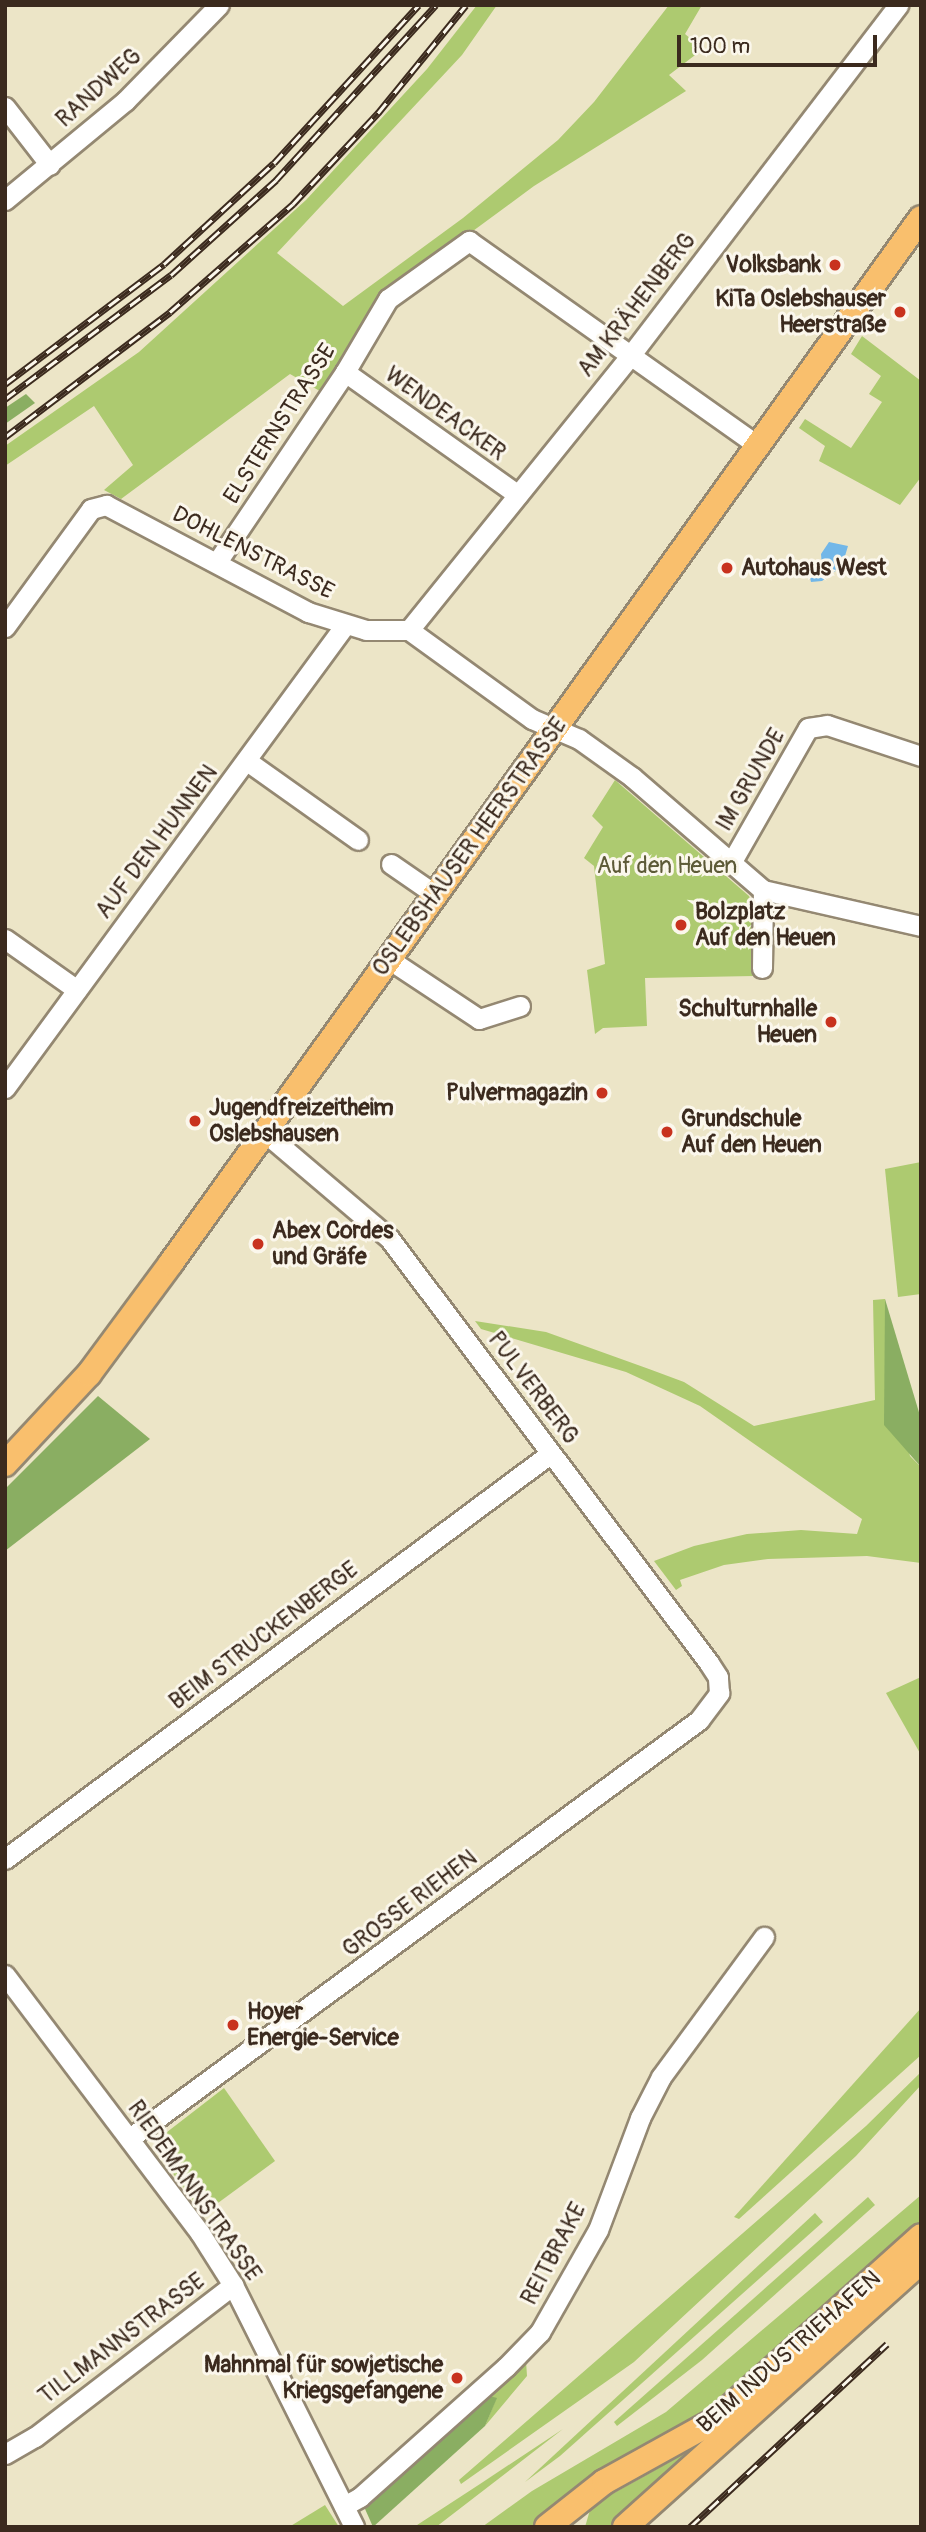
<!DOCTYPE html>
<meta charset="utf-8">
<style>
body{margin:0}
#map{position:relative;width:926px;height:2532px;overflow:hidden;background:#ece5c7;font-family:Pangolin,sans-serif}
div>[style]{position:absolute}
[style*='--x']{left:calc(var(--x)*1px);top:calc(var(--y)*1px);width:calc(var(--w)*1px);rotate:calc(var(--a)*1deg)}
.green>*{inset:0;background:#adca70}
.forest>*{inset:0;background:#8aae62}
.water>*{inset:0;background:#72b7e8}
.roads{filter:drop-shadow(2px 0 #948872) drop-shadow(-2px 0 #948872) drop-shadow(0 2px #948872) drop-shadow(0 -2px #948872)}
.minor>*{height:19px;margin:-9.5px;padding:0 9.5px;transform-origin:9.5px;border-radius:9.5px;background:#fff}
.major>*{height:24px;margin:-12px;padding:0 12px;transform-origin:12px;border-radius:12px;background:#f9bf6d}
.rail>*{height:7px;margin-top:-3.5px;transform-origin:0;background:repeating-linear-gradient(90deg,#fbf7ec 0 13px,#3b2a1e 0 26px);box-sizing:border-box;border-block:2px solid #3b2a1e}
.dots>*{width:19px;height:19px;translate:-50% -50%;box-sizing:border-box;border:4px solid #fbf7ec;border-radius:50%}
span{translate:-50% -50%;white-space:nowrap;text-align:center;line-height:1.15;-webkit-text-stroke:6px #fbf7ec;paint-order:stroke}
.street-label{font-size:23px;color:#3b2a1e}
.poi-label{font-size:23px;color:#3b2a1e;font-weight:700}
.right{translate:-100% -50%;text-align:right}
.left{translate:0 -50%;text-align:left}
.park-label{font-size:23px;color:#5d5a37}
.frame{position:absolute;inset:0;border:7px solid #3b2a1e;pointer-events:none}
.scale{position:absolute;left:677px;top:35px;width:200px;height:32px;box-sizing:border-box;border:4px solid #3b2a1e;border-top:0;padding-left:9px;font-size:21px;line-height:24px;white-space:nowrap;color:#3b2a1e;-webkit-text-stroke:5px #fbf7ec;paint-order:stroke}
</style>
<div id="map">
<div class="green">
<i style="clip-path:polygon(477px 5px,497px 5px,462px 55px,277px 253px,343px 306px,463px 218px,558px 140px,594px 102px,669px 5px,702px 5px,685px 34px,703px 49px,669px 75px,686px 91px,534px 186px,390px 292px,325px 394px,290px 374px,121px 499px,104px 490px,133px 465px,94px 406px,5px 466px,5px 446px,139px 352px,306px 200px,427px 69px)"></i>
<i style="clip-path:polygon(862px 336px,921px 381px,921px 477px,900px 505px,819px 461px,825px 446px,799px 428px,805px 419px,851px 448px,882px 402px,869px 394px,881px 376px,851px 354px)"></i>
<i style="clip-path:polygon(615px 780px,749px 896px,753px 906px,754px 976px,645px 978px,647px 1026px,603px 1028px,595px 1034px,587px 970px,605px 964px,594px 866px,584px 858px,603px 827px,592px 816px)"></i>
<i style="clip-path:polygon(921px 1162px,921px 1294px,898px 1297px,885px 1169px)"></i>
<i style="clip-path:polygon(885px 1299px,887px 1357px,910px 1456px,921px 1467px,921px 1563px,867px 1556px,768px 1559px,724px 1565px,680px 1580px,682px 1586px,676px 1590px,654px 1561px,694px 1546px,747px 1534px,801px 1530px,857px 1534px,862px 1519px,700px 1406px,626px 1372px,481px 1329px,475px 1321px,546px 1332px,649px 1369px,684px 1382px,754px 1426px,875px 1400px,873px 1300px)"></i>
<i style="clip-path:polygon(921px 1677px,921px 1755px,886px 1693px)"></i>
<i style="clip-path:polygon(921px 2008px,921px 2055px,739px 2219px,734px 2217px)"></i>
<i style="clip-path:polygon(921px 2072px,921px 2085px,856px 2156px,634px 2362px,461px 2484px,459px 2480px,866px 2126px)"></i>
<i style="clip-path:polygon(224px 2088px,275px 2161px,203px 2214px,160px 2156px,158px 2139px)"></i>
<i style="clip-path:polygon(921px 2195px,921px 2226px,708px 2416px,600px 2475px,534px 2527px,482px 2527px,532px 2491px,666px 2412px)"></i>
<i style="clip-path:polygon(868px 2197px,875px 2205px,702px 2360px,617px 2426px,614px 2422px)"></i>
<i style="clip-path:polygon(815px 2213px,823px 2222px,560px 2456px,525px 2482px)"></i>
<i style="clip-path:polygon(526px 2361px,527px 2376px,485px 2426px,496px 2399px,486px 2395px)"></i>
<i style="clip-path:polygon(563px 2429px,436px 2527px,414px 2527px,480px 2484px)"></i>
<i style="clip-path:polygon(698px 2446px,614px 2527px,585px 2527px,590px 2510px,605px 2498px)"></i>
<i style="clip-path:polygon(325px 2505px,339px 2527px,289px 2527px)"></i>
</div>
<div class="forest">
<i style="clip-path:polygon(26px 394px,35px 403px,5px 424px,5px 408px)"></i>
<i style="clip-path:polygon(885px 1299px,921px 1419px,921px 1467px,884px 1425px)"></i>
<i style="clip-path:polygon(98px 1396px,150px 1439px,5px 1551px,5px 1489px)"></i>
<i style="clip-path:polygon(486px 2395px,497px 2398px,485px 2426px,373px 2527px,362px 2502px)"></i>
</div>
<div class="water">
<i style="clip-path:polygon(829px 542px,848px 546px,842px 566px,822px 581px,811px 582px,809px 574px,822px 568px,821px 554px)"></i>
</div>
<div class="roads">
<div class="minor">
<i style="--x:5;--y:107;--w:73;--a:52.2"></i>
<i style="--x:5;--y:200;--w:156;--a:-39.5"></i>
<i style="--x:125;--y:101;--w:134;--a:-45.6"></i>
<i style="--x:345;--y:372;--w:212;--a:35.4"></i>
<i style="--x:217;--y:562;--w:229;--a:-56"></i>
<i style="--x:345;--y:372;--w:85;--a:-59.5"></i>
<i style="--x:388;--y:299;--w:100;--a:-35.6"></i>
<i style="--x:469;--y:241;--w:353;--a:35.3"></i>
<i style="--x:5;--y:627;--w:146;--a:-53.9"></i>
<i style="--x:91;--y:509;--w:16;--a:-15"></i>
<i style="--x:106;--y:505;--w:229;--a:27.9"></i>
<i style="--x:308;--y:612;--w:61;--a:17.2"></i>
<i style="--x:366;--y:630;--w:43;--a:0"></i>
<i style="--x:409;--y:630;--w:152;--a:35.9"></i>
<i style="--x:532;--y:719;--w:51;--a:23.1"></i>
<i style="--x:579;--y:739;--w:65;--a:35.6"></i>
<i style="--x:632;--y:777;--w:173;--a:40.8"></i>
<i style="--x:763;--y:890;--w:162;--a:12.8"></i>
<i style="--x:409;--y:630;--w:352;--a:-51.1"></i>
<i style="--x:630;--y:356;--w:442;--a:-52.6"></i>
<i style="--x:247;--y:761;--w:136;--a:35.4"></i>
<i style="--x:731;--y:863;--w:155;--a:-60.3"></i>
<i style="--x:808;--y:728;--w:19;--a:-9"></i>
<i style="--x:827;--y:725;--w:99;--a:18.3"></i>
<i style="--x:391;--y:864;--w:55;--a:34.6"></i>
<i style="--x:5;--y:939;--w:88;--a:35.3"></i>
<i style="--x:390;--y:960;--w:107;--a:33.5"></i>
<i style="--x:479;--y:1019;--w:43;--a:-17.6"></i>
<i style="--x:762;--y:968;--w:78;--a:-89.3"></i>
<i style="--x:5;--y:1088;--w:574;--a:-53.71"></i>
<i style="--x:5;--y:1859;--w:680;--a:-36.63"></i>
<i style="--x:5;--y:1975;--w:323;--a:52.9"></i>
<i style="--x:200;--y:2233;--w:62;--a:57.6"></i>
<i style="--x:233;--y:2285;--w:271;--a:63.4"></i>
<i style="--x:130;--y:2138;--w:706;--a:-36.3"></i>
<i style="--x:699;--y:1720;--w:34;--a:-53"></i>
<i style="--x:719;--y:1693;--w:16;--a:-94"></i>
<i style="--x:718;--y:1677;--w:17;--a:-123"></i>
<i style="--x:709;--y:1663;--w:532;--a:-126.98"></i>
<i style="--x:389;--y:1238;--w:162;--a:-139.7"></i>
<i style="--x:5;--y:2454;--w:34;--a:-30"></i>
<i style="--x:35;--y:2437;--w:250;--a:-37.5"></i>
<i style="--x:344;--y:2506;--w:18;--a:-29"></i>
<i style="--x:360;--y:2497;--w:195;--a:-41.7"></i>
<i style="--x:506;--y:2367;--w:49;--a:-45.8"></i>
<i style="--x:540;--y:2332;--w:117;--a:-60.4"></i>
<i style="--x:598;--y:2230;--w:120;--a:-69.4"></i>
<i style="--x:640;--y:2118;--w:46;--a:-62.9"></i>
<i style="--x:661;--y:2077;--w:174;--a:-53.7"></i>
</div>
<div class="major">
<i style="--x:5;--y:1464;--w:123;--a:-47"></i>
<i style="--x:89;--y:1374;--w:138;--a:-53.5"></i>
<i style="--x:171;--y:1263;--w:1286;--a:-54.33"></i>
<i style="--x:547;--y:2527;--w:73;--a:-38.3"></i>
<i style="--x:604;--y:2482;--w:128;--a:-29"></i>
<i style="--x:716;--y:2420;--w:275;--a:-41.9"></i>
<i style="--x:625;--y:2527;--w:398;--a:-41.9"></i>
</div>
</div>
<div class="rail">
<i style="--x:5;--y:384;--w:199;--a:-37"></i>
<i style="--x:164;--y:264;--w:149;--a:-42.6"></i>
<i style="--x:274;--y:163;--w:214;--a:-47.5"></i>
<i style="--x:5;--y:399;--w:207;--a:-36.8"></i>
<i style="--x:171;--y:275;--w:142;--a:-42.1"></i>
<i style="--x:276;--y:180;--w:237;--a:-47.6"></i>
<i style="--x:5;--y:437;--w:207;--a:-37.1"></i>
<i style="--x:170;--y:312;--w:164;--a:-41.3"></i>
<i style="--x:293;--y:204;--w:125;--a:-47"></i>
<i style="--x:378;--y:113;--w:139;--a:-50.8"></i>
<i style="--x:690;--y:2527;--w:269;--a:-42.9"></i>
</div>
<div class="dots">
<i style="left:835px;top:265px;background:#c8321e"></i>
<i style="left:900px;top:312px;background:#c8321e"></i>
<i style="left:727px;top:568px;background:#c8321e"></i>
<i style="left:681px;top:925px;background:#c8321e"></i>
<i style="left:831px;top:1022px;background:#c8321e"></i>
<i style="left:602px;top:1093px;background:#c8321e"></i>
<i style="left:195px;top:1121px;background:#c8321e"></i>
<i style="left:667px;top:1132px;background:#c8321e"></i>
<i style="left:258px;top:1244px;background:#c8321e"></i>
<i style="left:233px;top:2025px;background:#c8321e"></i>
<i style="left:457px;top:2378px;background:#c8321e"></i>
</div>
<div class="street-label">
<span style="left:99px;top:88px;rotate:-42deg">RANDWEG</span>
<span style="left:637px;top:305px;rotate:-52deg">AM KRÄHENBERG</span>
<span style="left:445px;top:414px;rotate:36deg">WENDEACKER</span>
<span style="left:280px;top:424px;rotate:-57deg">ELSTERNSTRASSE</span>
<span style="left:253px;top:553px;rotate:27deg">DOHLENSTRASSE</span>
<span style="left:751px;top:780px;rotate:-60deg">IM GRUNDE</span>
<span style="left:157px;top:842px;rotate:-53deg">AUF DEN HUNNEN</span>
<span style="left:470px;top:847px;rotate:-54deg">OSLEBSHAUSER HEERSTRASSE</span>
<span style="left:533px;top:1388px;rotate:53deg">PULVERBERG</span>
<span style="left:264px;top:1636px;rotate:-37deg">BEIM STRUCKENBERGE</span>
<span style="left:410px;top:1904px;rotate:-37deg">GROSSE RIEHEN</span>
<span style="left:194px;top:2191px;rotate:55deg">RIEDEMANNSTRASSE</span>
<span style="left:554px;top:2254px;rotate:-62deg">REITBRAKE</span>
<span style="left:122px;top:2339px;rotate:-37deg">TILLMANNSTRASSE</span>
<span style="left:789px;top:2352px;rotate:-41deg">BEIM INDUSTRIEHAFEN</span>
</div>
<div class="poi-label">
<span class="right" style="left:821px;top:265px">Volksbank</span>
<span class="right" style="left:886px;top:312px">KiTa Oslebshauser<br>Heerstraße</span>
<span class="left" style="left:741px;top:568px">Autohaus West</span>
<span class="left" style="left:695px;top:925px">Bolzplatz<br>Auf den Heuen</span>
<span class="right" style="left:817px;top:1022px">Schulturnhalle<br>Heuen</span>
<span class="right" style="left:588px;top:1093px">Pulvermagazin</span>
<span class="left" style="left:209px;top:1121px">Jugendfreizeitheim<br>Oslebshausen</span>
<span class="left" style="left:681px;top:1132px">Grundschule<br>Auf den Heuen</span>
<span class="left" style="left:272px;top:1244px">Abex Cordes<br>und Gräfe</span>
<span class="left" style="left:247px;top:2025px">Hoyer<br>Energie-Service</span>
<span class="right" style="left:443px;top:2378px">Mahnmal für sowjetische<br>Kriegsgefangene</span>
</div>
<div class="park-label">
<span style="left:667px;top:866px">Auf den Heuen</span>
</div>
<div class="frame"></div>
<div class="scale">100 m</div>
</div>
